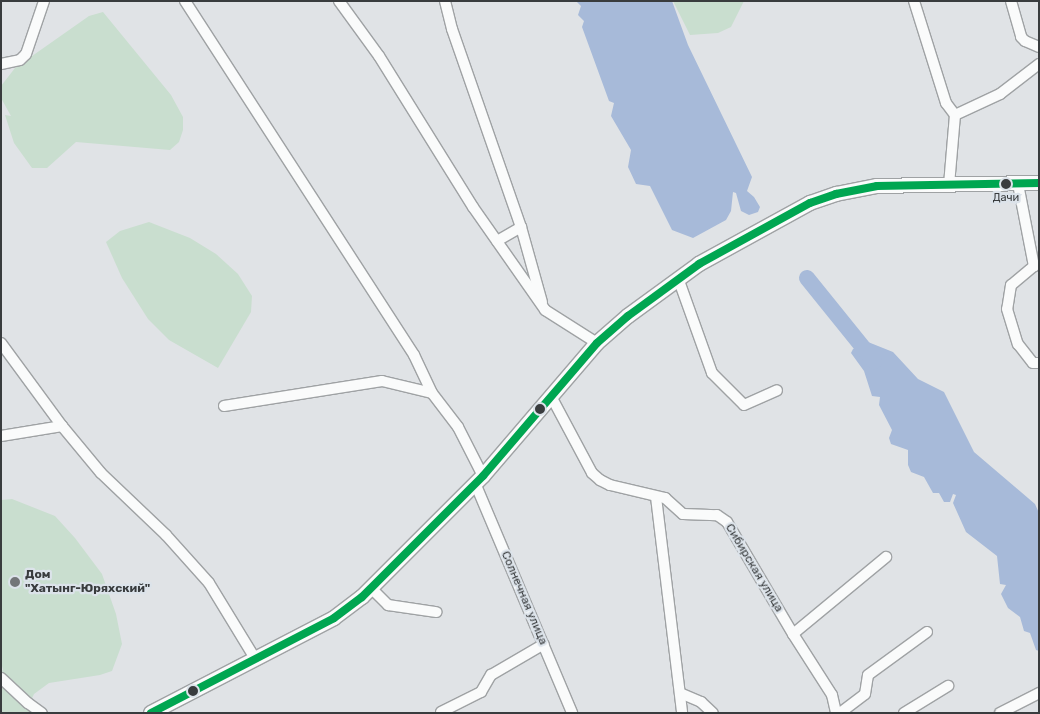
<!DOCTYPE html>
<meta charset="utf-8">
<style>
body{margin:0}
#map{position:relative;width:1040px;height:714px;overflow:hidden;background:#e0e3e6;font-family:Rubik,sans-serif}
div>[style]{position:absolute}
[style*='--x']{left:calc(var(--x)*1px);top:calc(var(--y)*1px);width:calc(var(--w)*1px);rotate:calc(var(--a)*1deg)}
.green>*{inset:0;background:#c9decf}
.water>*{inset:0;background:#a7bad9}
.river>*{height:16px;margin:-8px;padding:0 8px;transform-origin:8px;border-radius:8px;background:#a7bad9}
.roads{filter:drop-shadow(1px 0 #9fa2a4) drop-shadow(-1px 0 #9fa2a4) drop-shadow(0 1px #9fa2a4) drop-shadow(0 -1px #9fa2a4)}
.street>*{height:10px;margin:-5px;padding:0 5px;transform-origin:5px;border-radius:5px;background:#fafbfb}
.secondary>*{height:14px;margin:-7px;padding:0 7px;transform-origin:7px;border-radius:7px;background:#fafbfb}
.bus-1>*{height:8px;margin:-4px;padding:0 4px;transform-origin:4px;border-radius:4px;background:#00a651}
.dots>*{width:14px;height:14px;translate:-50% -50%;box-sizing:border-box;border:2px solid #dce3ea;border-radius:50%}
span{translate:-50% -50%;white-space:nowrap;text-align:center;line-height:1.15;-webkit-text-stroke:4.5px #dce3ea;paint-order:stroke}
.bus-label{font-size:11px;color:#393c3e}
.street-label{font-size:12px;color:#393c3e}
.poi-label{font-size:12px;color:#393c3e;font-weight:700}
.left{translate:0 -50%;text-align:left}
.frame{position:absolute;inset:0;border:2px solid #393c3e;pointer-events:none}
</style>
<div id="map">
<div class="green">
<i style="clip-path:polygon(673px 1px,744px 1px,731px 27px,718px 33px,690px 35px)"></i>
<i style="clip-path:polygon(103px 12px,171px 95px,183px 117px,183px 130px,179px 142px,170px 150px,76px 142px,47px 168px,32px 168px,14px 143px,5px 115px,11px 116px,1px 98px,1px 86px,15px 68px,89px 16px)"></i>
<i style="clip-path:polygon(149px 222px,190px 238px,216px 254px,238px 274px,252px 296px,251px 312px,218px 368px,169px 340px,148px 319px,122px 278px,106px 242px,120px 231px)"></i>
<i style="clip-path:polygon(12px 499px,55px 516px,75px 538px,102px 574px,116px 614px,122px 644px,112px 671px,100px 675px,49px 683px,34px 694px,28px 707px,31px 713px,1px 713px,1px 671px,3px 670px,1px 662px,1px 500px)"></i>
</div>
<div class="water">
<i style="clip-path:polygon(576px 1px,672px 1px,688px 45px,752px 177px,747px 191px,754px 197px,760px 207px,758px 212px,749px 215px,741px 211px,736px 193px,733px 192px,731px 211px,726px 220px,693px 238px,672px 230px,650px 186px,636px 184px,628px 167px,631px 150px,611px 116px,614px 103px,609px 101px,582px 27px,584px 21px,578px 15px,581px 6px)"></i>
<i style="clip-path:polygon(868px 342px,893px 352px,918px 379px,944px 392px,974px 452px,1035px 504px,1039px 513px,1039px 651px,1036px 650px,1030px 633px,1024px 631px,1020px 617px,1008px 608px,1001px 594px,1006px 585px,1000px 584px,997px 556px,966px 532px,953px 503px,956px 495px,953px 494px,950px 502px,944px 502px,939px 493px,933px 493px,924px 477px,911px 472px,908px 465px,908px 450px,891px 444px,889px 438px,892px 430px,879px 405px,880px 397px,872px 396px,864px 371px,851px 353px,853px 349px)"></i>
</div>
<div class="river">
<i style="--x:807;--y:278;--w:107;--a:51.1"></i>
</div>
<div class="roads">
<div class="street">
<i style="--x:185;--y:1;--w:422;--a:57.1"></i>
<i style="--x:414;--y:355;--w:42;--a:64.7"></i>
<i style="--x:339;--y:1;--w:68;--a:54"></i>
<i style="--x:379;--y:56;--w:178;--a:58.1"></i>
<i style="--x:473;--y:207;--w:126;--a:55"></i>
<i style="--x:545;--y:310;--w:62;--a:32.4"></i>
<i style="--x:445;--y:1;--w:29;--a:76"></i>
<i style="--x:452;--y:29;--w:210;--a:70.8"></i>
<i style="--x:521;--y:227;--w:78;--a:74.4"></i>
<i style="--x:914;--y:1;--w:107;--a:72.6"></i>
<i style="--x:946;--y:103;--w:15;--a:53"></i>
<i style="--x:955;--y:115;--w:70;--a:94.9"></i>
<i style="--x:1011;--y:1;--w:37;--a:74"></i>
<i style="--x:1021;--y:37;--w:6;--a:45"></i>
<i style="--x:1025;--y:41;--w:15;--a:23"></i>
<i style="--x:1;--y:64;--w:19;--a:-12"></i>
<i style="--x:20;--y:60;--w:8;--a:-45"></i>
<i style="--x:26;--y:54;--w:56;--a:-71.2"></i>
<i style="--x:955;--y:115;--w:50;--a:-25"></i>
<i style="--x:1000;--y:94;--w:49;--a:-37.6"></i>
<i style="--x:1018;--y:184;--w:84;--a:79"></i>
<i style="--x:1034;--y:266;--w:30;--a:140"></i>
<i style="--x:1011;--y:285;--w:24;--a:99"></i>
<i style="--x:1007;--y:309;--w:37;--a:73"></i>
<i style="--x:1018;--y:344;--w:24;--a:52"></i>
<i style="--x:1033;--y:363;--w:6;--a:0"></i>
<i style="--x:497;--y:241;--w:28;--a:-30"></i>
<i style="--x:678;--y:278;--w:101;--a:70.3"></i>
<i style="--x:712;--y:373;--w:45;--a:45"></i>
<i style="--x:744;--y:405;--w:36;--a:-24"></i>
<i style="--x:1;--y:343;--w:103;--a:53.7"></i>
<i style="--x:62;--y:426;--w:61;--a:50.3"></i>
<i style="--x:101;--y:473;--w:90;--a:43.6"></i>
<i style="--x:166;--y:535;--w:64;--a:48.1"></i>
<i style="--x:209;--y:583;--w:90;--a:58.6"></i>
<i style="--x:552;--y:398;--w:85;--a:61.9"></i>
<i style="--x:592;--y:473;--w:11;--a:41"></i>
<i style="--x:600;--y:480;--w:11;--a:27"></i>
<i style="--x:610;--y:485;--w:57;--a:13.3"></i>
<i style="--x:665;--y:498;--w:24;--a:42"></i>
<i style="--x:683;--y:514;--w:34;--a:2"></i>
<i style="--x:717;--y:515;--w:12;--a:35"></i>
<i style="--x:727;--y:522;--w:130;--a:59.5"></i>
<i style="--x:793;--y:634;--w:72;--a:57.4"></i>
<i style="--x:832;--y:695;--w:18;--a:77"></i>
<i style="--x:224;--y:406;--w:160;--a:-9"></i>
<i style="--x:382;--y:381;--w:51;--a:13.5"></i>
<i style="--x:432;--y:393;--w:43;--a:52.6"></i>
<i style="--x:458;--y:427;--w:55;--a:63"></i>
<i style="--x:1;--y:436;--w:62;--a:-9.3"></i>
<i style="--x:475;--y:483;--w:250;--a:67.1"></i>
<i style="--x:656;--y:497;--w:218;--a:83.1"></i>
<i style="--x:372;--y:589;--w:23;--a:45"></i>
<i style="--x:388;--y:605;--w:49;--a:8.3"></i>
<i style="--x:793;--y:634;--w:121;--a:-39.6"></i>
<i style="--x:1;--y:678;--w:37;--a:43"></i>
<i style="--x:28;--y:703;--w:17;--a:36"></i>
<i style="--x:680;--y:693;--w:23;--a:23"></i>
<i style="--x:701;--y:702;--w:16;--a:43"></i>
<i style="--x:441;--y:712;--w:45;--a:-26.6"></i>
<i style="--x:481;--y:692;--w:20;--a:-60"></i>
<i style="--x:491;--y:675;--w:61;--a:-30.3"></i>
<i style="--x:840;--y:713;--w:31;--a:-37"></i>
<i style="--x:865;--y:694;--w:19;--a:-81"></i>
<i style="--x:868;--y:675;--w:73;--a:-36.1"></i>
<i style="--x:904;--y:713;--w:52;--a:-31.5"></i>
<i style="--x:1000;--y:713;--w:44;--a:-27.1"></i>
</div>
<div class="secondary">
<i style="--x:151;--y:713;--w:206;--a:-27.4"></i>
<i style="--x:334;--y:618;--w:35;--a:-37"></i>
<i style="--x:362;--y:597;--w:171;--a:-45"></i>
<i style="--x:483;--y:476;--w:175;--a:-49.4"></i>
<i style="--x:597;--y:343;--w:41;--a:-41.1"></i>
<i style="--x:628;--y:316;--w:88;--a:-36.2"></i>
<i style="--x:699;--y:264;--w:127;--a:-28.8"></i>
<i style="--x:810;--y:203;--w:28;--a:-19"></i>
<i style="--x:836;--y:194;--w:42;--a:-11"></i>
<i style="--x:877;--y:186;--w:162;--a:-1.1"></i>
</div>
</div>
<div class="bus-1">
<i style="--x:151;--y:713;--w:206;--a:-27.4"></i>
<i style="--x:334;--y:618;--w:35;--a:-37"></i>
<i style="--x:362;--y:597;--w:171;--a:-45"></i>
<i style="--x:483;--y:476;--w:175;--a:-49.4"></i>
<i style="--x:597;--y:343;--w:41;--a:-41.1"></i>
<i style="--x:628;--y:316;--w:88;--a:-36.2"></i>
<i style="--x:699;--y:264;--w:127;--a:-28.8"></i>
<i style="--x:810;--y:203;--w:28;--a:-19"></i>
<i style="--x:836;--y:194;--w:42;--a:-11"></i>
<i style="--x:877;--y:186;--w:162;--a:-1.1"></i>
</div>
<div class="dots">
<i style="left:1006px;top:184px;background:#393c3e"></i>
<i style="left:540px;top:409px;background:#393c3e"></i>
<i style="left:15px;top:582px;background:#737679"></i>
<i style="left:193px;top:691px;background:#393c3e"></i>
</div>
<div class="bus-label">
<span style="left:1006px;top:198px">Дачи</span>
</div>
<div class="street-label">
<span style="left:754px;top:568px;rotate:59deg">Сибирская улица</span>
<span style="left:524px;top:598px;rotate:67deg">Солнечная улица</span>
</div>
<div class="poi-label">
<span class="left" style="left:25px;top:582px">Дом<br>"Хатынг-Юряхский"</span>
</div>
<div class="frame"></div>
</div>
